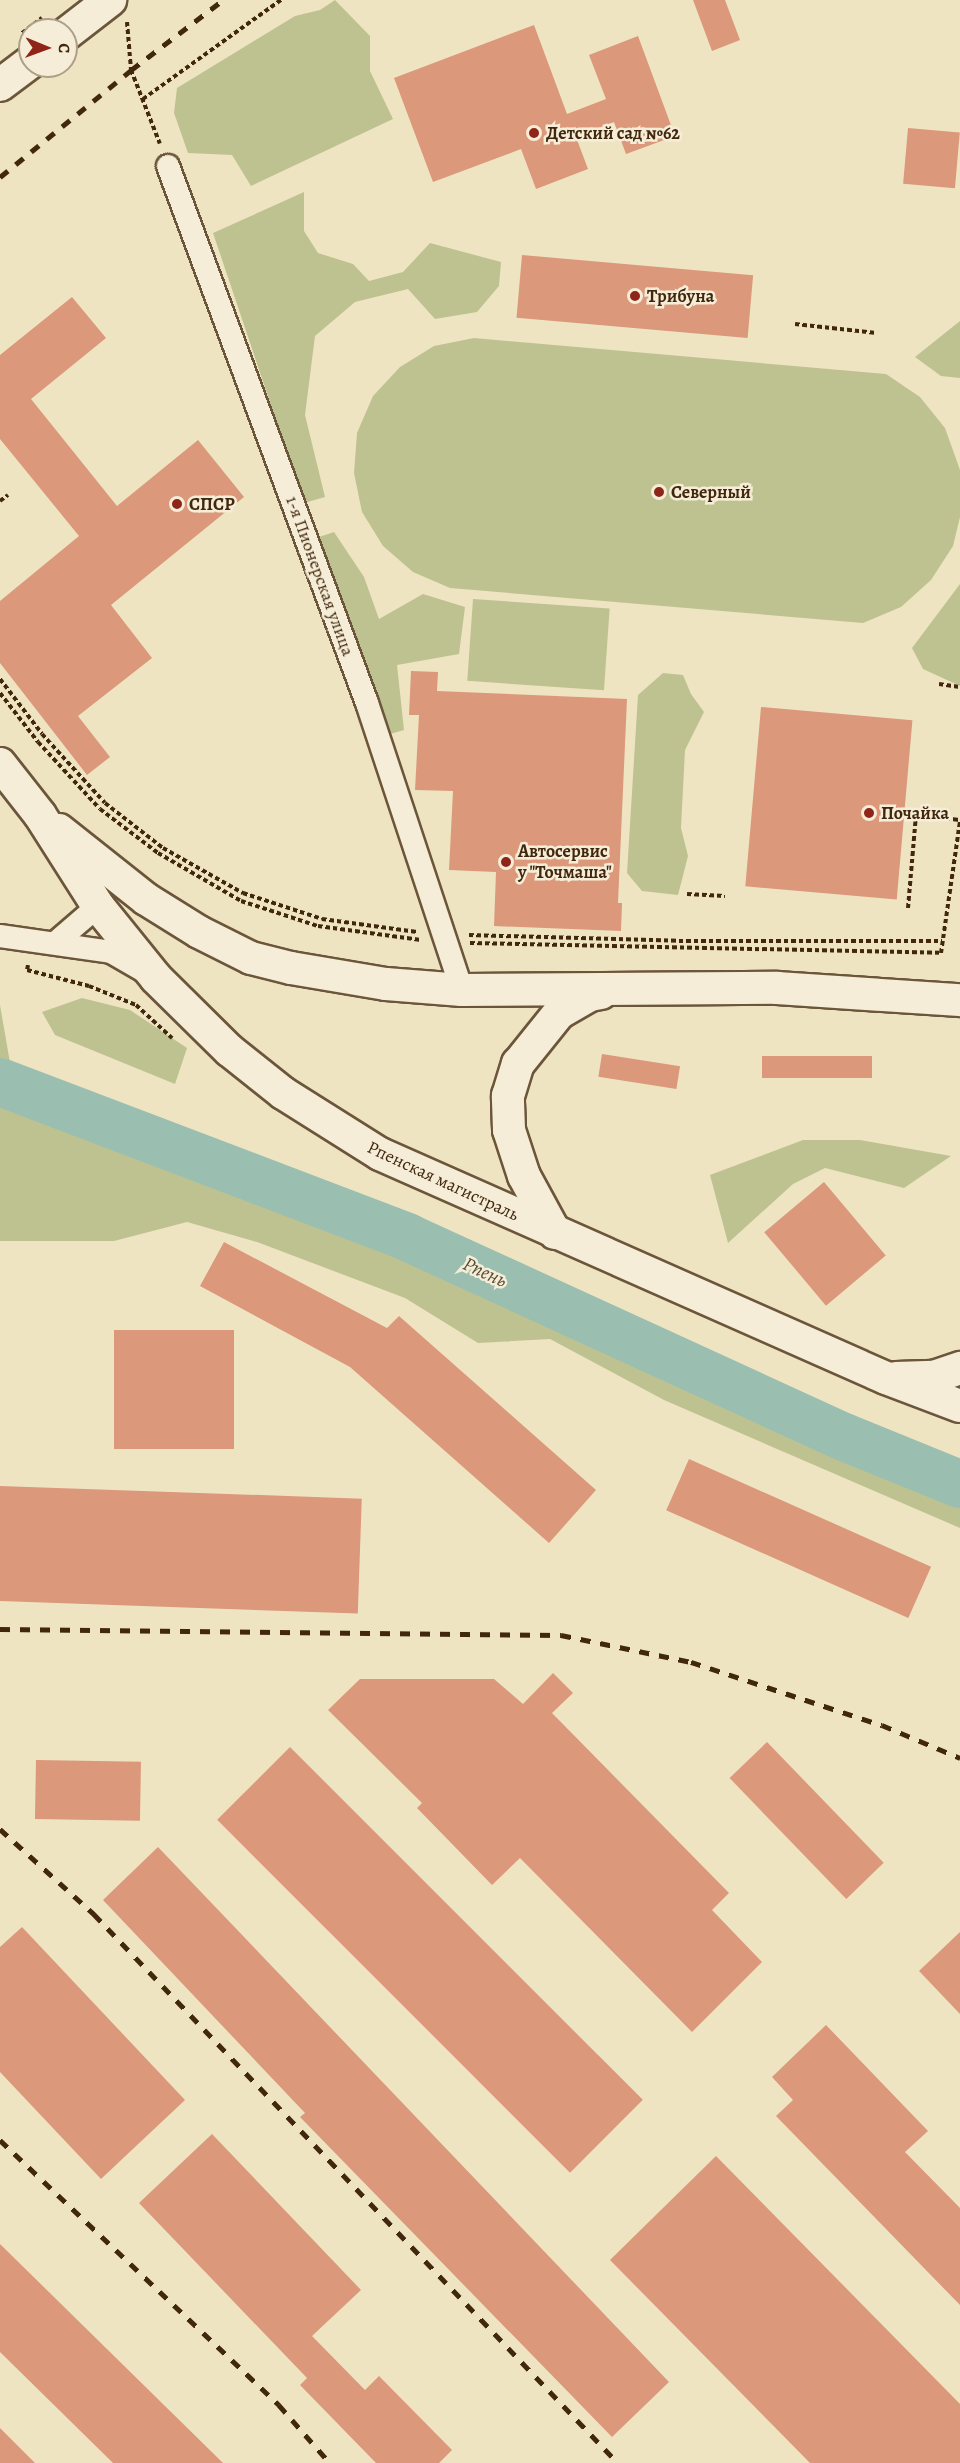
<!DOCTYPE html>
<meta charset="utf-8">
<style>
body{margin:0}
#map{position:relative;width:960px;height:2463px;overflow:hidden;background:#efe4c1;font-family:Alegreya,serif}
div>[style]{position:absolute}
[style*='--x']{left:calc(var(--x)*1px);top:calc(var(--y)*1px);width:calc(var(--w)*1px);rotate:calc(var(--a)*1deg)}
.green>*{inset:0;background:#bec290;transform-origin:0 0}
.river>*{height:48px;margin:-24px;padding:0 24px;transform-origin:24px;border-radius:24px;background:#9abfb0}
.building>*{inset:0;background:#db987b;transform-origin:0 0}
.path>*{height:4px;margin-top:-2px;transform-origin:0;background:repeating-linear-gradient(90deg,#41270e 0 4.5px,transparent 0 7.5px)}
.roads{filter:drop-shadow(2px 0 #6c563b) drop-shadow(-2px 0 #6c563b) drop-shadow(0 2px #6c563b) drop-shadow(0 -2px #6c563b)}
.minor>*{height:22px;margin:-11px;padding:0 11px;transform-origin:11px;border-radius:11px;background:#f5edd7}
.secondary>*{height:32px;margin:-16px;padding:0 16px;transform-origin:16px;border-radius:16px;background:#f5edd7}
.rail>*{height:4.5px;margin-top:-2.25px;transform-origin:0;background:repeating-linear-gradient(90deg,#41270e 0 10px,transparent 0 20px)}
.dots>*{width:16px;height:16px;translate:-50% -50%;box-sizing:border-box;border:3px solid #f5edd7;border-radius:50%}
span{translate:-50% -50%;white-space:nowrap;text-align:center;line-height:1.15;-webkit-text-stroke:5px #f5edd7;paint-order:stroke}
.poi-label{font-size:18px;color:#41270e;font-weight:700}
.left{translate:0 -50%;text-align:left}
.street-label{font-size:18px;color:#41270e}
.water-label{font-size:20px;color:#574d36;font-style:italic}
.north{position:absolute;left:18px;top:18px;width:60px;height:60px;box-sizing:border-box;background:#f5edd7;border:2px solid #ad9e87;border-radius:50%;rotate:91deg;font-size:16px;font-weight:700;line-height:24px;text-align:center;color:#41270e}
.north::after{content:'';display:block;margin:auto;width:21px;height:27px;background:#8f2418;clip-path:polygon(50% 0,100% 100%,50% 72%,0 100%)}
</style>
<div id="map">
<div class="green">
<i style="clip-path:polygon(335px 0,370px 36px,370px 71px,393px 119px,251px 186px,232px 155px,188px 153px,174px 113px,177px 88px,295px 16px,320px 10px)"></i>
<i style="clip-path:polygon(304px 192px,304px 231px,318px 253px,353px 264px,369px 281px,403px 272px,430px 243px,501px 262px,499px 286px,477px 312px,435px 319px,408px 289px,355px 302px,315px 336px,305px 415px,325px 497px,304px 503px,213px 233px)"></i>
<i style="clip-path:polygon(960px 321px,960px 378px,941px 376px,915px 357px)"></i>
<i style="clip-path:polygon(474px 338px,886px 374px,920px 397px,945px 428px,960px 470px,960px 517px,953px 546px,931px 580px,901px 607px,863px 623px,450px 588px,413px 572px,383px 546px,362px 512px,354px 473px,357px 433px,373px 396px,400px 367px,434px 346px)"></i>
<i style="clip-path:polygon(334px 532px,364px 577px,379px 619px,423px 594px,465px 607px,459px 654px,397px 665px,404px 730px,383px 736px,316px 538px)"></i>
<i style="clip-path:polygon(960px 584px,960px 686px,923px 669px,912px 648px)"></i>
<i style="left:473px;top:599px;width:137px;height:82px;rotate:4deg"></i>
<i style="clip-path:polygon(663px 673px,683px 675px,691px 694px,704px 712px,685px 750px,681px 828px,688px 856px,678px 895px,642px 891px,627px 873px,638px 695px)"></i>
<i style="clip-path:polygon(82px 998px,130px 1010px,187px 1048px,175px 1084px,55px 1035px,42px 1012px)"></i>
<i style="clip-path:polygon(0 1005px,17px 1103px,123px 1135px,247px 1190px,423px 1255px,778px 1419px,960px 1495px,960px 1528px,664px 1400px,550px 1339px,478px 1343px,405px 1298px,257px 1242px,187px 1222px,114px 1241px,0 1241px)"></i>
<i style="clip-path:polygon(803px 1140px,860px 1140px,951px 1156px,904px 1188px,825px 1168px,793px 1184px,728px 1243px,710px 1175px)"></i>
</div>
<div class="river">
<i style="--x:0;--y:1082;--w:436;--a:20.8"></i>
<i style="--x:407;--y:1237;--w:481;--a:24.6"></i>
<i style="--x:844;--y:1437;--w:125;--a:22.1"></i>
</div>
<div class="building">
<i style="clip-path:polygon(693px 0,725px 0,740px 40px,712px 51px)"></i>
<i style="clip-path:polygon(534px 25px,567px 114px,606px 99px,589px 55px,638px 36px,675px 136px,626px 154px,614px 122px,576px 137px,588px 169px,536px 189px,521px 149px,433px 182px,394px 78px)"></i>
<i style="left:908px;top:128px;width:52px;height:56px;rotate:5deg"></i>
<i style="left:522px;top:255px;width:232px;height:63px;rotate:5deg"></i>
<i style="clip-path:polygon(72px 297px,106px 338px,31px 399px,117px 506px,198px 440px,244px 497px,111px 605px,152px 658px,78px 716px,110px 757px,87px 775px,0 663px,0 601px,79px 536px,0 439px,0 355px)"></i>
<i style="clip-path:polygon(411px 671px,438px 672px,437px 691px,627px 699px,618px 903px,622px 903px,621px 931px,494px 926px,496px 872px,449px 870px,453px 791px,415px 790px,419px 715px,409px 715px)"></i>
<i style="left:761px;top:707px;width:152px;height:180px;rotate:5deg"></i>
<i style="left:602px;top:1054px;width:79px;height:23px;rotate:9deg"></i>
<i style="left:872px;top:1056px;width:22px;height:110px;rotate:90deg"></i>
<i style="left:824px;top:1182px;width:96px;height:78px;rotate:50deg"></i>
<i style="clip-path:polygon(224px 1242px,387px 1328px,399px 1316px,596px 1490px,549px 1543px,350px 1367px,200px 1286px)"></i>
<i style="left:114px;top:1330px;width:120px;height:119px"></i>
<i style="left:689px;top:1459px;width:265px;height:56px;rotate:24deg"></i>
<i style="left:0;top:1486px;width:362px;height:115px;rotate:2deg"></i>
<i style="clip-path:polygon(553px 1673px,573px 1693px,552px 1713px,729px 1893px,712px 1910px,762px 1962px,692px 2032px,520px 1858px,492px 1885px,417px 1808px,422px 1803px,328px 1710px,360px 1679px,494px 1679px,523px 1704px)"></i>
<i style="left:767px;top:1742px;width:168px;height:52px;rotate:46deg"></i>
<i style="left:290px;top:1747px;width:499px;height:103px;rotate:45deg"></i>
<i style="left:36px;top:1760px;width:105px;height:59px;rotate:1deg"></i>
<i style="clip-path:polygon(158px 1847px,669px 2382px,612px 2437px,300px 2117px,305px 2113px,103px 1900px)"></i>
<i style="clip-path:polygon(22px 1927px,185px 2100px,101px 2179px,0 2072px,0 1947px)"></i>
<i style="clip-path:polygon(960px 1932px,960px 2014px,919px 1971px)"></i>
<i style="clip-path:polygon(826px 2025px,928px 2131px,905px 2152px,960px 2208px,960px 2305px,776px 2116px,793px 2100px,772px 2077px)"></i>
<i style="clip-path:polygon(212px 2134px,361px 2290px,312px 2336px,365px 2390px,379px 2376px,452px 2450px,439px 2463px,376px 2463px,300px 2385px,307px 2378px,139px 2203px)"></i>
<i style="clip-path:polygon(716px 2156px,960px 2404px,960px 2463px,810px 2463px,610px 2260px)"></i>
<i style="clip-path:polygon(0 2244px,223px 2463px,113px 2463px,0 2352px)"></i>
<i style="clip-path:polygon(0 2428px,35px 2463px,0 2463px)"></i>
</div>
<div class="path">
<i style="--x:127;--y:22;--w:48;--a:85.2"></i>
<i style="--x:131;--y:70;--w:79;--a:68.6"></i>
<i style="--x:22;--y:33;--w:25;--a:-37"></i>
<i style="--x:143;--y:99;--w:170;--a:-35.7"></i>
<i style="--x:795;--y:324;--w:82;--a:6.3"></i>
<i style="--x:0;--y:501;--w:10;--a:-37"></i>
<i style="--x:0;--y:679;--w:69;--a:52.6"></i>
<i style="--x:42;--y:734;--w:93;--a:47.6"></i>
<i style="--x:105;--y:803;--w:73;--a:37.8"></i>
<i style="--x:163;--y:848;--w:92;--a:29.4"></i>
<i style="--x:243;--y:893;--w:83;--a:18.2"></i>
<i style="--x:322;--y:919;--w:96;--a:7.8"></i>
<i style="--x:939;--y:684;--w:21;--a:8"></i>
<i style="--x:0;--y:693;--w:62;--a:52.2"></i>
<i style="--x:38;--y:742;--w:91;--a:47.2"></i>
<i style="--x:100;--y:809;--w:73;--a:37.2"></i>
<i style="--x:158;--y:853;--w:96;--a:30"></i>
<i style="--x:241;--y:901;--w:81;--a:18"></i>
<i style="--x:318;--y:926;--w:104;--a:7.7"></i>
<i style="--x:687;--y:894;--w:38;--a:3"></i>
<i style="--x:908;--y:908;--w:93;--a:-85.1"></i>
<i style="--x:916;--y:815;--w:44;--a:6.5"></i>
<i style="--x:469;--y:935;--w:210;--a:1.6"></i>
<i style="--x:679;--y:941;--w:263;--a:0"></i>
<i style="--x:470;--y:943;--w:471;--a:1.2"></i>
<i style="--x:941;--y:953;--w:133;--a:-81.8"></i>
<i style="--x:28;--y:965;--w:5;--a:101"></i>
<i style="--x:27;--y:970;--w:64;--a:14.5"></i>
<i style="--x:89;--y:986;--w:51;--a:22"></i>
<i style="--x:136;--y:1005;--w:49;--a:42.5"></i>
</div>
<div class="roads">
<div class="minor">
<i style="--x:168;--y:166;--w:573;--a:69.67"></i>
<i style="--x:367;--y:703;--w:302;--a:71.7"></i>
<i style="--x:0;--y:936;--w:112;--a:8.2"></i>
<i style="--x:111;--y:952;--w:39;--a:30"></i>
<i style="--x:55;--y:943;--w:57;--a:-40.7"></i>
</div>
<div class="secondary">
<i style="--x:66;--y:34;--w:56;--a:-37.7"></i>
<i style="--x:0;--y:85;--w:38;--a:-37"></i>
<i style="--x:0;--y:764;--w:65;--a:51.9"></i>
<i style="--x:40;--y:815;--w:108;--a:57.5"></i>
<i style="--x:98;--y:906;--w:92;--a:51.1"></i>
<i style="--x:156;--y:978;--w:103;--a:44.6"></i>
<i style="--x:229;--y:1050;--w:69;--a:38.5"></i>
<i style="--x:283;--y:1093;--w:115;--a:32.2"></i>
<i style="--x:380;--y:1154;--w:553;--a:23.88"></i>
<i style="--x:886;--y:1378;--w:79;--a:20.7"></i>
<i style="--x:59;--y:830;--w:111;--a:38.4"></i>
<i style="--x:146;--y:899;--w:62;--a:31.9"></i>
<i style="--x:199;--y:932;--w:58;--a:26.6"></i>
<i style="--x:251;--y:958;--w:41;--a:14"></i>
<i style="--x:291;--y:968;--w:96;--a:9.6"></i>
<i style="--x:386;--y:984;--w:76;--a:4.5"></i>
<i style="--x:462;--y:990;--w:315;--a:-0.4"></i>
<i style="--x:777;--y:988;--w:183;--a:3.8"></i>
<i style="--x:555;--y:1233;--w:65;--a:-118.5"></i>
<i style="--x:524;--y:1176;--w:48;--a:-108.1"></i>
<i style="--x:509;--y:1130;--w:34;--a:-92"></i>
<i style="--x:508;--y:1096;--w:34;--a:-73"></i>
<i style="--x:518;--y:1064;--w:65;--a:-51.2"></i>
<i style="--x:559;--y:1013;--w:36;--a:-30"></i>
<i style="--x:590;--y:995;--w:11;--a:-10"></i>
<i style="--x:896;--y:1378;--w:38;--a:-2"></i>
<i style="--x:934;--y:1377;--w:28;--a:-19"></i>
</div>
</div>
<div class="rail">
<i style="--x:0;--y:177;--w:169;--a:-39.2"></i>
<i style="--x:131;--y:70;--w:116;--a:-37.3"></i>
<i style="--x:0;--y:1629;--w:561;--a:0.61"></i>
<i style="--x:561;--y:1635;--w:133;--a:11.7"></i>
<i style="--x:691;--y:1662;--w:201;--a:18.3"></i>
<i style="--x:882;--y:1725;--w:85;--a:22.9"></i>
<i style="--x:0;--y:1829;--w:127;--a:42.1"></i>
<i style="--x:94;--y:1914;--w:759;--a:46.33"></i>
<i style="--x:0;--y:2140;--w:385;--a:43.5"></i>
<i style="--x:279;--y:2405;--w:77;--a:48.7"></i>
</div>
<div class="dots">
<i style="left:534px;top:133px;background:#8f2418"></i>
<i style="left:635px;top:296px;background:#8f2418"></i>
<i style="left:659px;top:492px;background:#8f2418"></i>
<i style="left:177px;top:504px;background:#8f2418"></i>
<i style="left:869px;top:813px;background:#8f2418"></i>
<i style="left:506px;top:862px;background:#8f2418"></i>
</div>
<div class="poi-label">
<span class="left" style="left:546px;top:133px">Детский сад №62</span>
<span class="left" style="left:647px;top:296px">Трибуна</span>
<span class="left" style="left:671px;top:492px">Северный</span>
<span class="left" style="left:189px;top:504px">СПСР</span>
<span class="left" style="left:881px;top:813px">Почайка</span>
<span class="left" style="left:518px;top:862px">Автосервис<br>у "Точмаша"</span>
</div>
<div class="street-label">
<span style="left:320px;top:576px;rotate:70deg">1-я Пионерская улица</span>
<span style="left:443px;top:1181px;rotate:25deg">Рпенская магистраль</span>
</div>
<div class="water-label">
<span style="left:485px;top:1272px;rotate:25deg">Рпень</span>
</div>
<div class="north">С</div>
</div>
